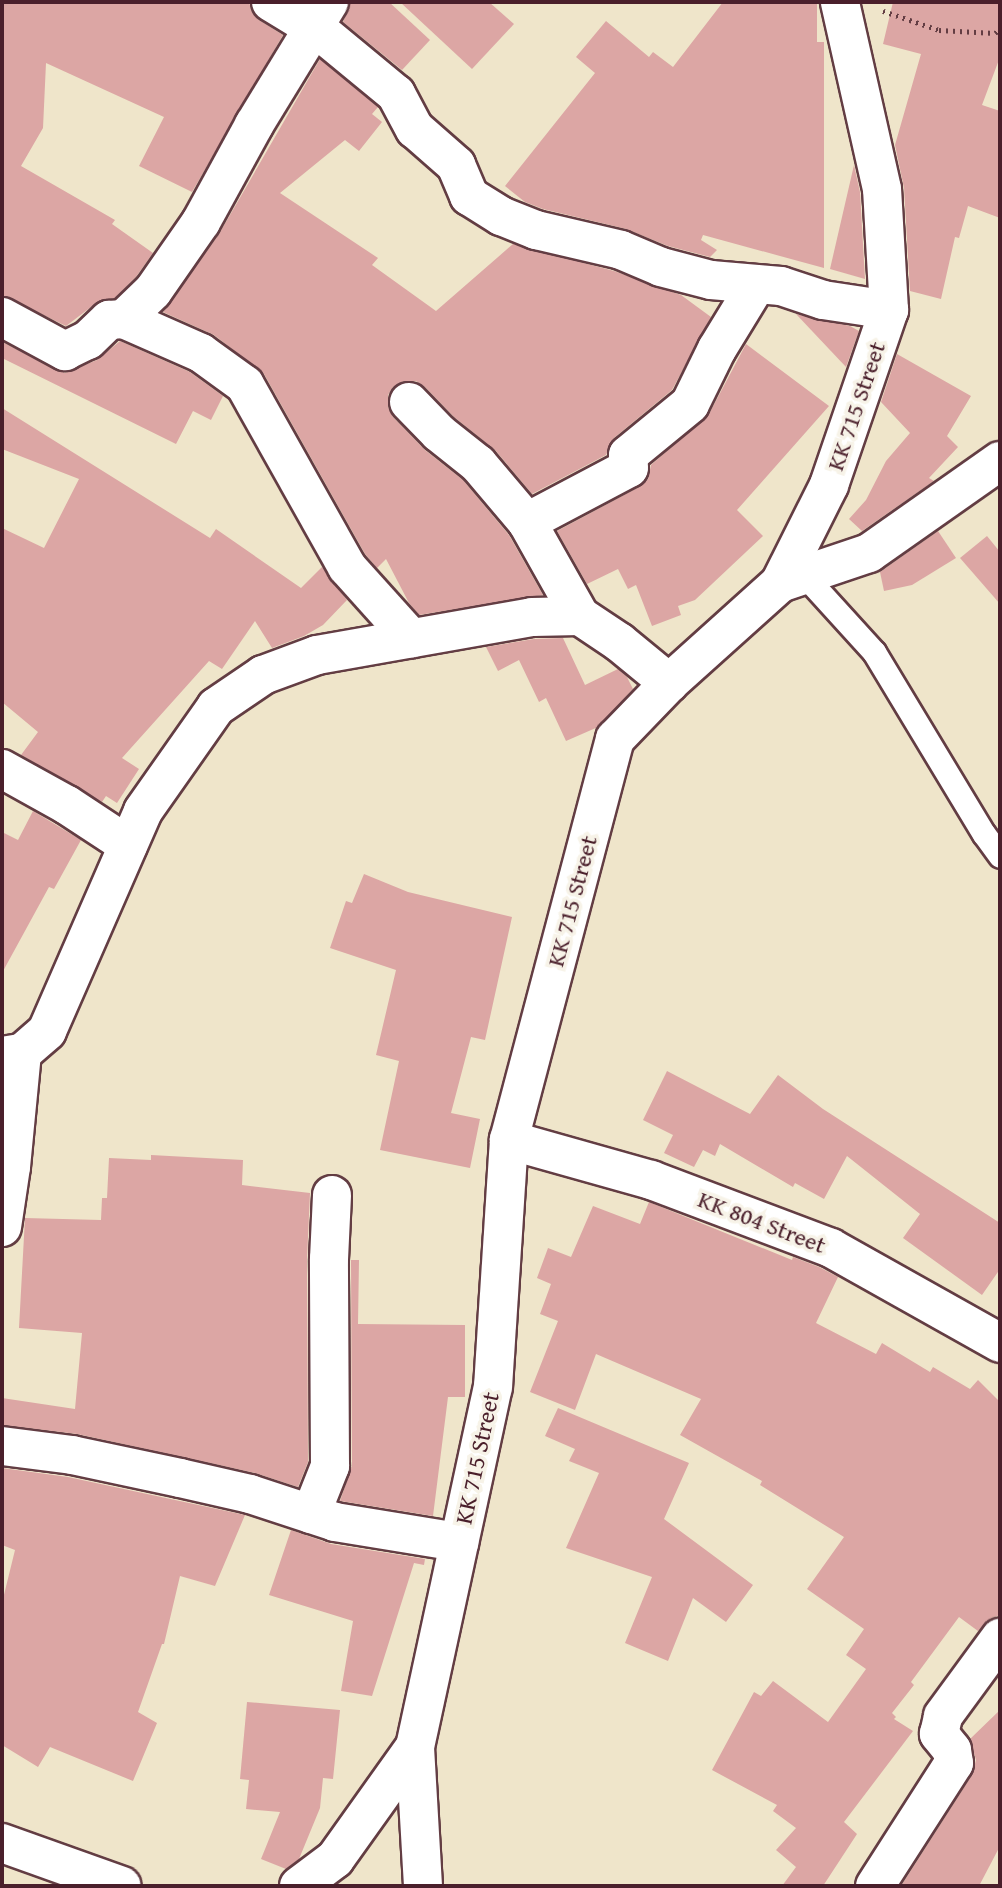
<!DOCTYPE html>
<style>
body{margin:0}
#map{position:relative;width:1002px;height:1888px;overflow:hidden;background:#efe5ca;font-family:"Gentium Book Plus",serif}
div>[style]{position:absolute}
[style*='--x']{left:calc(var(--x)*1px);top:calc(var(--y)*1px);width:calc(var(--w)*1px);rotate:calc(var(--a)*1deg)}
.building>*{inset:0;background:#dca6a4}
.path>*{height:4.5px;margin-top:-2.25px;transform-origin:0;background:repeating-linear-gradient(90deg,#633d43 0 2px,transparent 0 7px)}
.roads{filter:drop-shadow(2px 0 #633d43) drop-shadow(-2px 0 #633d43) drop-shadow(0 2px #633d43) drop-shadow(0 -2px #633d43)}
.service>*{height:23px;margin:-11.5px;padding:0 11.5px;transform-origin:11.5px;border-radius:11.5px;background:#fff}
.minor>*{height:38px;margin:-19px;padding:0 19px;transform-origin:19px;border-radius:19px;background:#fff}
span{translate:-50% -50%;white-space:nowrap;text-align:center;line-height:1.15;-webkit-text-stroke:7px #f7f3e8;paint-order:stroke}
.street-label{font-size:24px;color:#4a1f2b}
.frame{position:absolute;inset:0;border:4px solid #4a1f2b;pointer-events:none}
</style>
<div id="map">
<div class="building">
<i style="clip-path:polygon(2px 2px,249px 2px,252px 12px,259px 20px,283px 35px,192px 192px,139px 166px,164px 117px,46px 63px,43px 128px,21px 166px,115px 220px,112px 224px,153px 253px,136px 277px,115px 298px,95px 304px,66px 326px,2px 295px)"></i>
<i style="clip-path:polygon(351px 2px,389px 2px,430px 40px,402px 70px,343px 22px)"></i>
<i style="clip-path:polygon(400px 2px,489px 2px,514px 24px,472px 69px)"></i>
<i style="clip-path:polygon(723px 2px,817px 2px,817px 42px,824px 42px,824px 268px,703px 235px,701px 240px,717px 250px,710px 257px,668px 246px,626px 229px,543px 209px,525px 202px,505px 186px,595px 73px,576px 57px,606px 21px,649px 57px,653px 52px,673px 67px)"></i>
<i style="clip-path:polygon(893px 2px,1000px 2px,1000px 57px,982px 105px,1000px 111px,1000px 218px,968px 206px,959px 238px,955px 237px,941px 299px,910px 291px,904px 188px,895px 145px,921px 54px,883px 44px)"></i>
<i style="clip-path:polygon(320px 59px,378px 107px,372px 114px,382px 122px,359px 151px,345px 140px,280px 193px,378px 258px,372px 265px,436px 311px,513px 244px,614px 271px,681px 295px,711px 317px,672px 390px,614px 438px,606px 455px,532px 494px,495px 450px,454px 417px,425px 387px,416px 381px,404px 381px,393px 387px,388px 395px,388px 407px,393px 417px,425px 450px,463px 480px,509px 535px,543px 595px,419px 615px,409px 603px,386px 559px,377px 568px,365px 554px,264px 374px,214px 335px,163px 312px,219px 234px)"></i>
<i style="clip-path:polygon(854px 165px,860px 192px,865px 279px,830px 269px)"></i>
<i style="clip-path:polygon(796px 314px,850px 326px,859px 331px,846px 367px)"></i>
<i style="clip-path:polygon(120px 341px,190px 372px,223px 396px,211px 420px,193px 411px,176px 444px,2px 358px,2px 342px,65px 373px,97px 360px)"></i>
<i style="clip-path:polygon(746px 344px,829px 406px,737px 510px,763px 536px,695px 600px,678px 606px,681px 615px,652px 626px,636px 585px,628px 589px,618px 569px,587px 584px,557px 531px,639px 487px,648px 479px,651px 465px,709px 414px)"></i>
<i style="clip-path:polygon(897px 354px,971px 396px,947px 436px,958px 447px,929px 478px,934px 481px,862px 531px,849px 519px,866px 500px,886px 461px,910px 433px,881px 402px)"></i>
<i style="clip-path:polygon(2px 408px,210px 538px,216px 529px,301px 588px,322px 567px,347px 600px,323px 625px,304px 636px,272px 648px,255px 621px,222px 669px,209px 661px,122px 758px,139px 769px,117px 803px,106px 796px,102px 802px,21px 755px,38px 732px,2px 702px,2px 528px,44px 548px,79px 479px,2px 449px)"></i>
<i style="clip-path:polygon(938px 531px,956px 558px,912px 585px,884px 591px,880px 572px)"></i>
<i style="clip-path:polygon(987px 536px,1000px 552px,1000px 604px,960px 558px)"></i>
<i style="clip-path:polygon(563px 638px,585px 685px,618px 669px,627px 677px,633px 689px,598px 727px,566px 741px,546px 698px,539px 702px,519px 660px,498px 671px,486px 647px,534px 639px)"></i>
<i style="clip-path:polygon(33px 811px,81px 840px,54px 889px,49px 887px,2px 973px,2px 832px,18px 840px)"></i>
<i style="clip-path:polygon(364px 874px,408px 892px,512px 917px,485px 1040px,471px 1037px,451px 1113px,480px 1119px,470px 1168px,380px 1150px,399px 1061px,376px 1055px,396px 970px,330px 948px,346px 901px,352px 903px)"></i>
<i style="clip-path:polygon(667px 1071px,750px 1114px,778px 1075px,823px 1109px,1000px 1223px,1000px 1269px,982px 1295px,903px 1238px,920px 1214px,847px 1156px,824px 1199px,795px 1183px,793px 1187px,720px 1144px,715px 1156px,703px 1150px,694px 1167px,664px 1153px,673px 1135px,643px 1120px)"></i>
<i style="clip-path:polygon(151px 1155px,243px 1160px,242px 1185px,310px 1193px,307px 1259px,308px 1462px,298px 1487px,255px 1473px,77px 1434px,2px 1425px,2px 1398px,75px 1409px,82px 1333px,19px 1328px,25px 1218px,101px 1220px,102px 1198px,107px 1198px,109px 1158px,151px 1160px)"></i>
<i style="clip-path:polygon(649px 1202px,792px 1260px,793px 1257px,819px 1267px,838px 1277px,816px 1323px,876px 1354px,882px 1343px,930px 1372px,933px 1367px,970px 1389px,978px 1380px,1000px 1402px,1000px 1615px,991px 1618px,978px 1631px,959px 1617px,911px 1682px,914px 1685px,892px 1713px,896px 1717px,894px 1719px,913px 1731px,844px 1822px,857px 1834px,823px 1886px,782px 1886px,796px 1867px,776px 1850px,796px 1828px,773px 1811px,777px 1805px,712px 1770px,754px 1692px,761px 1696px,773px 1681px,828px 1722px,866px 1669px,846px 1655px,864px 1629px,807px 1589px,844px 1537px,760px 1485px,762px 1481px,680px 1435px,701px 1399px,596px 1354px,575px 1410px,530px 1392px,558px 1321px,540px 1314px,551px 1284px,537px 1278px,548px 1248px,571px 1257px,593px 1206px,640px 1224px)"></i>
<i style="clip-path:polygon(351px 1260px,359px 1260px,358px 1324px,465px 1325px,465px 1397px,448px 1397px,433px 1516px,340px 1501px,352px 1466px)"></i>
<i style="clip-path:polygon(558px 1408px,689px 1463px,664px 1519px,753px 1585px,726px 1622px,693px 1598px,668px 1661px,625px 1643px,652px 1577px,566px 1548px,599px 1473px,569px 1461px,575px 1449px,545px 1436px)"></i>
<i style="clip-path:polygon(2px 1468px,68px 1477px,245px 1515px,215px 1586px,180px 1576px,164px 1644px,162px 1644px,138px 1712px,157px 1723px,133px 1781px,50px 1747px,38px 1767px,2px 1745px,2px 1603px,15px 1550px,2px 1545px)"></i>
<i style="clip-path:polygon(291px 1530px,331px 1544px,425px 1559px,424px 1565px,414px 1563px,372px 1696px,341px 1691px,353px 1621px,269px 1595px)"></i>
<i style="clip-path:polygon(247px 1702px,340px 1710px,333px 1779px,323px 1778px,320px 1808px,299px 1859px,286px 1869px,261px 1859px,280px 1812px,246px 1809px,249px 1780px,240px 1779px)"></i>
<i style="clip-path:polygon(1000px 1710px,1000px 1846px,979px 1886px,901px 1886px,972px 1775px,976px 1760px,970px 1739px)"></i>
</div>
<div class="path">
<i style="--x:883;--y:11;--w:59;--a:18.7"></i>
<i style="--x:939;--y:30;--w:56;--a:3.1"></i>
<i style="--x:995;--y:33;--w:6;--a:-39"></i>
</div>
<div class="roads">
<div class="service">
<i style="--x:804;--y:575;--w:104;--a:47.7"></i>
<i style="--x:874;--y:652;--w:213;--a:58.9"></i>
<i style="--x:984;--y:834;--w:27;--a:54"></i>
</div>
<div class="minor">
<i style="--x:271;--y:2;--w:60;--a:31.3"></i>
<i style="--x:322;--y:33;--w:96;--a:39.5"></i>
<i style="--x:396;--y:94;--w:40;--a:62"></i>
<i style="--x:415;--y:129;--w:55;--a:41.3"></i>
<i style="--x:456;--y:165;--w:34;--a:67"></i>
<i style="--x:469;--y:196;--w:38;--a:32"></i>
<i style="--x:501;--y:216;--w:38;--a:22"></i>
<i style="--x:536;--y:230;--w:87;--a:13.2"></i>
<i style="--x:621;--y:250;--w:43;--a:23"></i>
<i style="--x:661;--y:267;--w:52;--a:14.6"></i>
<i style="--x:711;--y:280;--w:70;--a:4.9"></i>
<i style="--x:781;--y:286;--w:44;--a:18.4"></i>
<i style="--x:823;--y:300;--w:67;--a:8.6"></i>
<i style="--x:2;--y:317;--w:72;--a:28.4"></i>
<i style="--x:65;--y:351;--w:25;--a:-26"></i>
<i style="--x:88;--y:340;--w:29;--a:-44"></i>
<i style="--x:109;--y:320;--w:15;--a:-4"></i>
<i style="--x:124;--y:319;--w:84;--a:23.8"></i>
<i style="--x:201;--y:353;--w:54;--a:36"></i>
<i style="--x:245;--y:385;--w:209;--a:60.7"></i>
<i style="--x:347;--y:567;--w:96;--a:48"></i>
<i style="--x:124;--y:319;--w:40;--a:-44"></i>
<i style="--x:153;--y:291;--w:84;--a:-55.2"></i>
<i style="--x:201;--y:222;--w:111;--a:-61.3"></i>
<i style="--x:254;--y:125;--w:144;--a:-58.6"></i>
<i style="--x:409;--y:402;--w:43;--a:45.9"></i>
<i style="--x:439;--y:433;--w:50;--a:38.5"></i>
<i style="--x:478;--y:464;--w:76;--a:49.8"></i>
<i style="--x:527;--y:522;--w:108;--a:60.6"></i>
<i style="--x:527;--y:522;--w:115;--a:-27.9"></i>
<i style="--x:629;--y:468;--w:13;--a:-94"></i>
<i style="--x:628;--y:455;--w:80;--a:-39.4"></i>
<i style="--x:690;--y:404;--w:61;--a:-63.9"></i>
<i style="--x:717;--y:349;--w:75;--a:-58.6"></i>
<i style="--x:780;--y:583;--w:94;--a:-18.6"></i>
<i style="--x:869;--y:553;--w:160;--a:-35.1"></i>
<i style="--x:2;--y:769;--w:74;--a:29"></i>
<i style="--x:67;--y:805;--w:73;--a:33.3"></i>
<i style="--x:2;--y:1056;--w:20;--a:-9"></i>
<i style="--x:22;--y:1053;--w:33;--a:-41"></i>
<i style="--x:47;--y:1031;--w:240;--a:-66.4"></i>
<i style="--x:143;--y:811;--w:127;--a:-54.9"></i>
<i style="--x:216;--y:707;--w:57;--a:-34.2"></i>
<i style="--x:263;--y:675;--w:58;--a:-20.3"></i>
<i style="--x:317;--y:655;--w:218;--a:-10"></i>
<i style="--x:532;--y:617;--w:48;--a:-1.2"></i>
<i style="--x:580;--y:616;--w:47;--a:33.7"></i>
<i style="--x:619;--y:642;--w:65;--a:39.4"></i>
<i style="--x:509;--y:1140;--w:148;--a:15.7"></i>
<i style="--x:651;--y:1180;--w:192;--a:20.7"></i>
<i style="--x:831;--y:1248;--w:194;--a:29.3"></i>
<i style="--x:2;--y:1227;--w:61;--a:-81.5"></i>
<i style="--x:11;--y:1167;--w:115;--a:-84.5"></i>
<i style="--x:2;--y:1446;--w:71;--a:7.3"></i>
<i style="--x:72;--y:1455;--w:110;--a:12"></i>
<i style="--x:180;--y:1478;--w:72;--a:12.9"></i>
<i style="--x:250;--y:1494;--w:89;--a:18.2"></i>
<i style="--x:335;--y:1522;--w:126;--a:9.2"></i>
<i style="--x:311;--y:1514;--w:52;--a:-68.4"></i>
<i style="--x:330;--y:1466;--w:207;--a:-90.3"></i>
<i style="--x:329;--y:1259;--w:64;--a:-87.3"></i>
<i style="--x:2;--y:1843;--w:127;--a:19.7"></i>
<i style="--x:299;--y:1886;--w:45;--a:-36.9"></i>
<i style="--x:335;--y:1859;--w:138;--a:-54.5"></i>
<i style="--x:423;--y:1886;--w:139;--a:-93.3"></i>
<i style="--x:415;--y:1747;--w:368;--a:-77.8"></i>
<i style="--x:493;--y:1387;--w:248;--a:-86.3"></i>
<i style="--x:509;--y:1140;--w:415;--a:-75.2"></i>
<i style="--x:615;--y:739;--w:78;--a:-46"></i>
<i style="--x:669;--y:683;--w:149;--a:-42"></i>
<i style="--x:780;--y:583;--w:110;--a:-63.4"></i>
<i style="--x:829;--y:485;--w:185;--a:-71.1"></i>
<i style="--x:889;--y:310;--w:121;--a:-93.3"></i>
<i style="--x:882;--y:189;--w:192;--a:-102.7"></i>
<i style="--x:875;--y:1886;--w:146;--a:-57.3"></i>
<i style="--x:954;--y:1763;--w:13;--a:-99"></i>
<i style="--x:952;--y:1750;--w:21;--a:-129"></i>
<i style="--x:939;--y:1734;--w:18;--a:-77"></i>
<i style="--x:943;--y:1716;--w:97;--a:-53.8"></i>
</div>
</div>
<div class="street-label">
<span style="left:856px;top:406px;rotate:-71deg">KK 715 Street</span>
<span style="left:572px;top:901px;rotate:-75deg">KK 715 Street</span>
<span style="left:762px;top:1222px;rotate:21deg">KK 804 Street</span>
<span style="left:477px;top:1458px;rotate:-78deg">KK 715 Street</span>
</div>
<div class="frame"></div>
</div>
